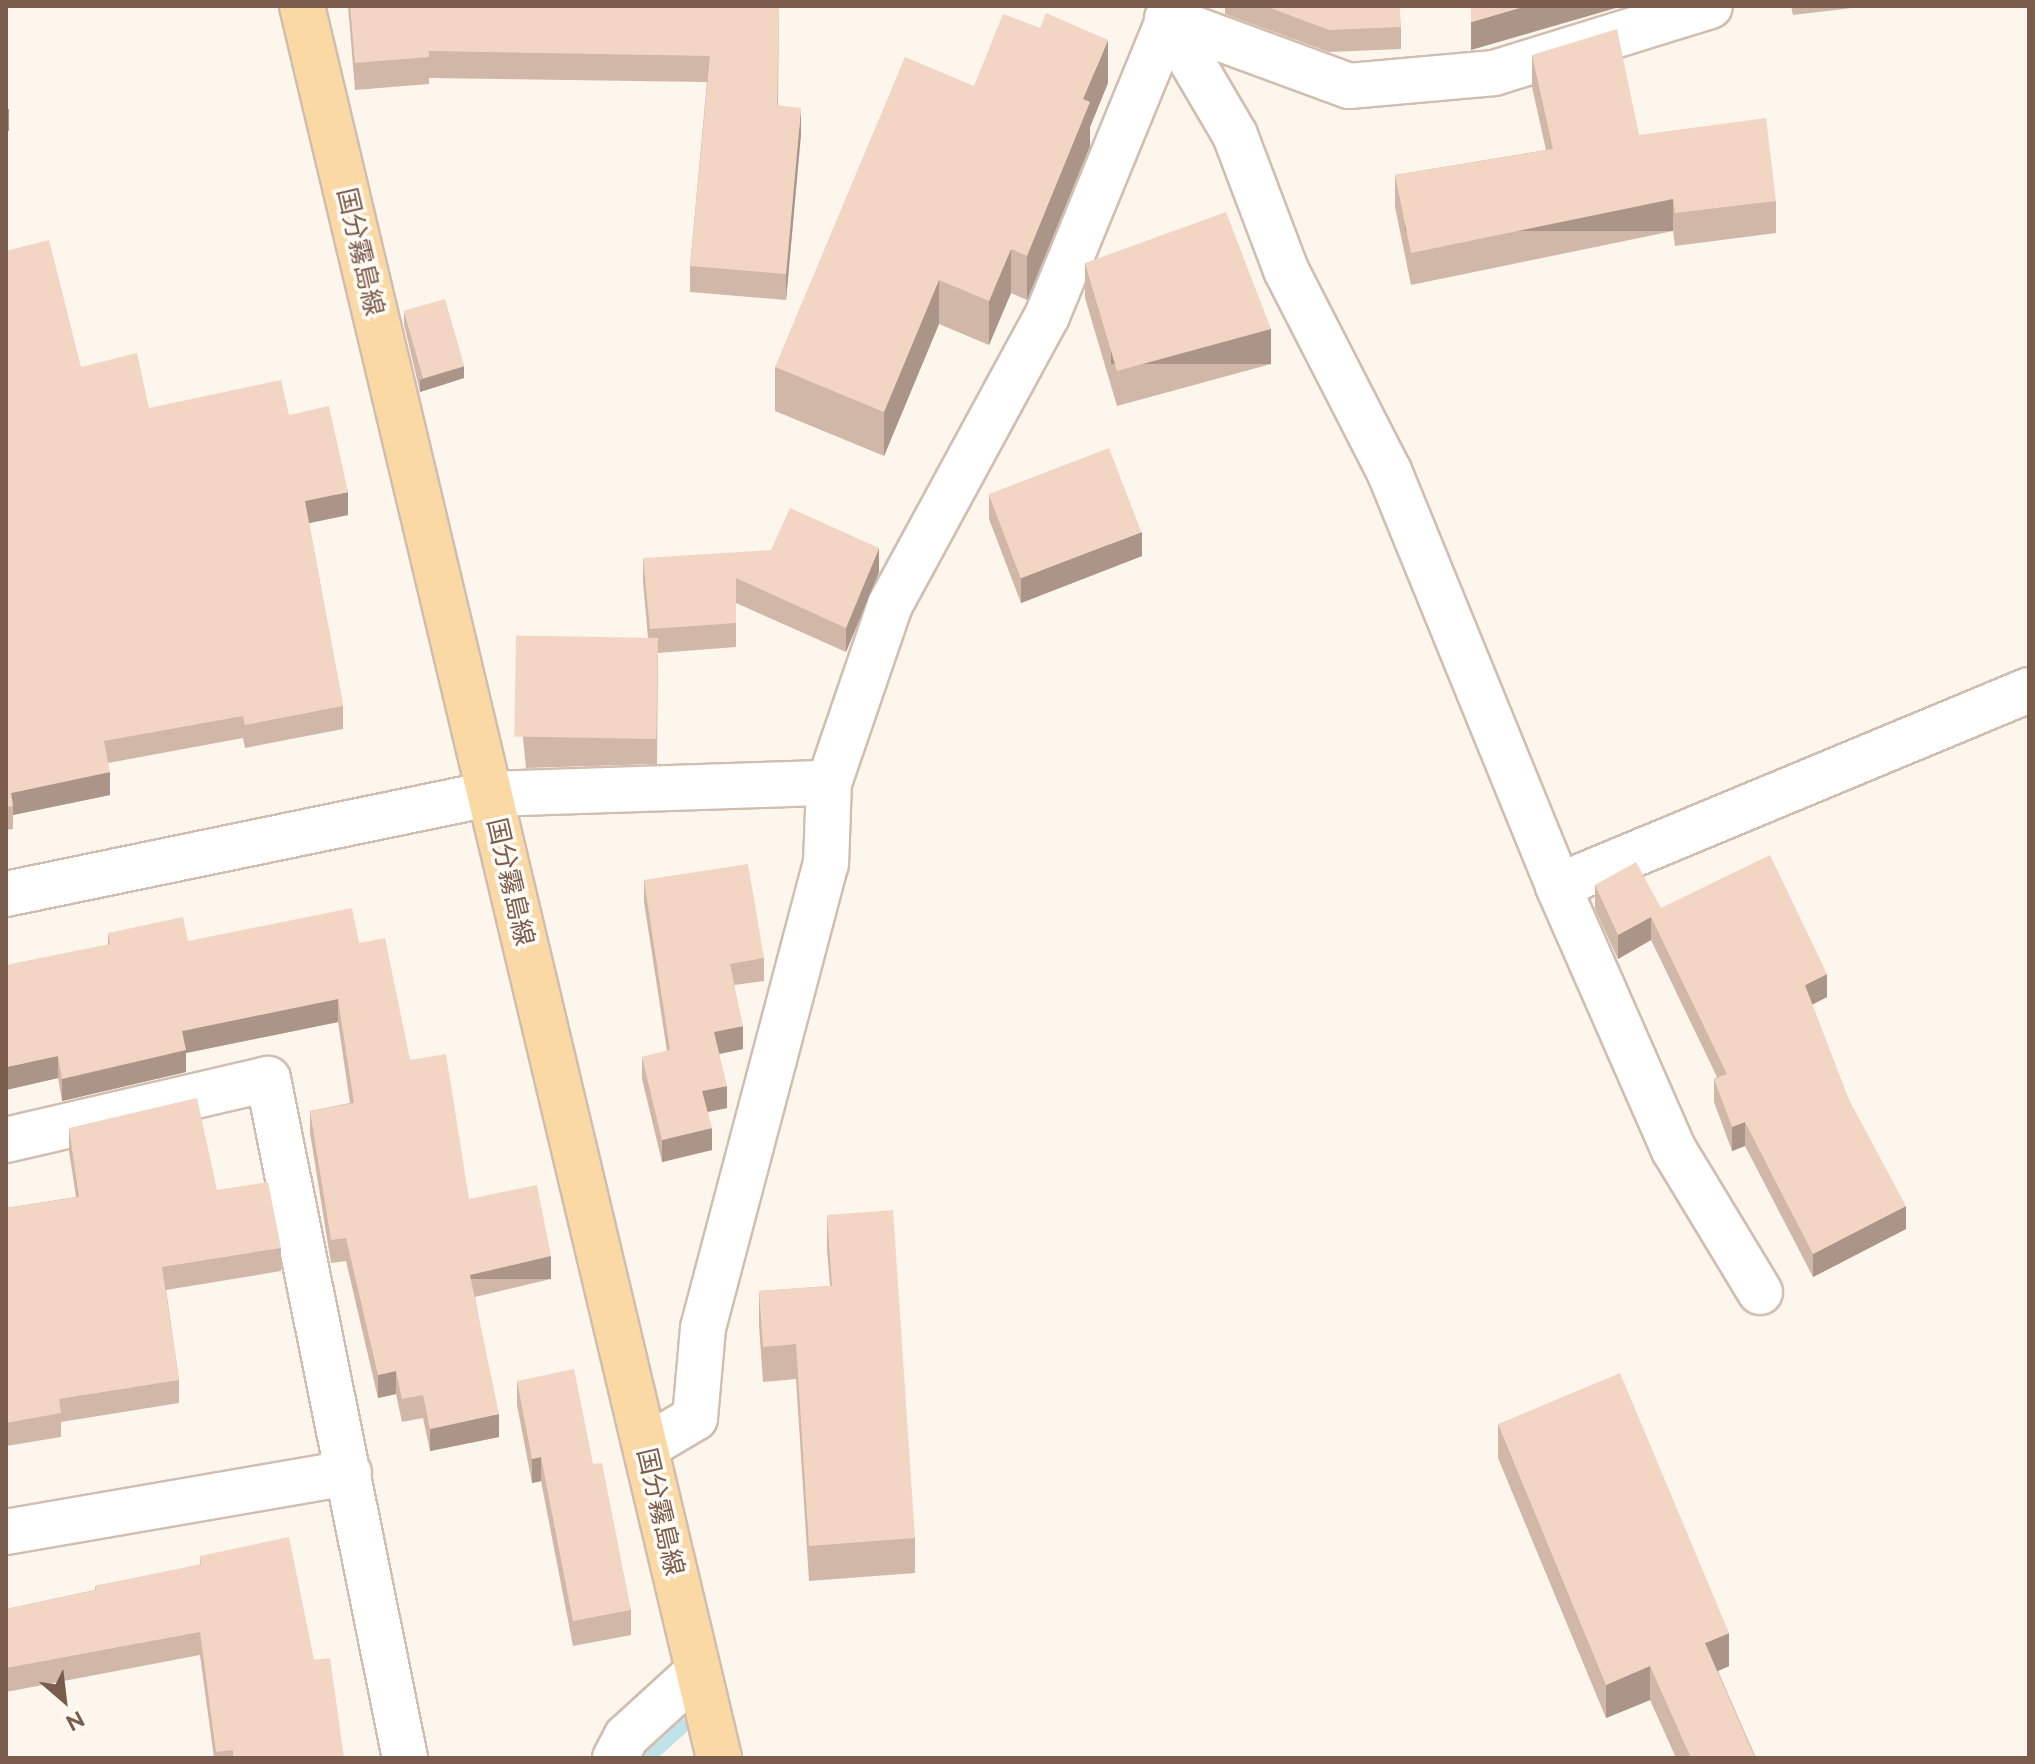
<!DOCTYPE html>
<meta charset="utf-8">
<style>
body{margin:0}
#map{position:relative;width:2035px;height:1764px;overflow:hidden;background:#fdf6ec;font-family:Raleway,"Noto Sans JP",sans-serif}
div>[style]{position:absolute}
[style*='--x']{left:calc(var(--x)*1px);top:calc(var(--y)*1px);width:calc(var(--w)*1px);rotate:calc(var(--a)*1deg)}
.stream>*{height:18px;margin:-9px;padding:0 9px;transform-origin:9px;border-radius:9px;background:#bfe3e8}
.roads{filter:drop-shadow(2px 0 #d1beb0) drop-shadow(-2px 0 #d1beb0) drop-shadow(0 2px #d1beb0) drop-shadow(0 -2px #d1beb0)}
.minor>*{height:44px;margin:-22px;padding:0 22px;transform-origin:22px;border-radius:22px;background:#fff}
.major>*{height:44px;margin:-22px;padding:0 22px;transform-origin:22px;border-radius:22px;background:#fbd9a5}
.wall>*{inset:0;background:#d1b7a8}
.shaded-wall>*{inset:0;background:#aa9588;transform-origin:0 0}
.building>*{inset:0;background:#f3d5c3;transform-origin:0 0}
span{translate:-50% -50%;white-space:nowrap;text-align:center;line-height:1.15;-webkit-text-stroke:7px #fffaf3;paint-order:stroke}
.street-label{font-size:26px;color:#7a5c4d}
.frame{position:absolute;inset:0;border:8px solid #7a5c4d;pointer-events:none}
.north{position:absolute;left:24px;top:1660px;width:80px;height:80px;-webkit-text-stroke:6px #fffaf3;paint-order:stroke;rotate:152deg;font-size:22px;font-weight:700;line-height:32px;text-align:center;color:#7a5c4d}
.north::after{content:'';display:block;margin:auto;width:28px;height:36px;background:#7a5c4d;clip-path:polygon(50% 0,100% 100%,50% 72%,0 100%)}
</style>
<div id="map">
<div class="stream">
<i style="--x:644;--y:1758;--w:47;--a:-41.5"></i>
</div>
<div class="roads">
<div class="minor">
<i style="--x:1167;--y:19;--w:134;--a:59.6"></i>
<i style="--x:1235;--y:135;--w:144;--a:69.3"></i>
<i style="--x:1286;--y:270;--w:226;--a:62.9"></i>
<i style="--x:1389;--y:471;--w:448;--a:67.8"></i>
<i style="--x:1558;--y:886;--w:288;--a:66.3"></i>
<i style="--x:1674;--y:1150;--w:166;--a:58.8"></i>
<i style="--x:1167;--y:19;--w:194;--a:20.2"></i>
<i style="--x:1349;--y:86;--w:146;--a:-5.1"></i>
<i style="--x:1494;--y:73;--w:226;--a:-17.2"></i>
<i style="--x:1558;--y:886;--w:510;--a:-22.59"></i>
<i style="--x:6;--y:894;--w:493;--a:-11.7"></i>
<i style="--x:489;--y:794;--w:340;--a:-1.9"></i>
<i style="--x:6;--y:1140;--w:269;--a:-13.1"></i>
<i style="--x:268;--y:1079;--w:693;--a:78.59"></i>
<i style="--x:646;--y:1447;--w:57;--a:-30.6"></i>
<i style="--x:695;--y:1418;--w:90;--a:-84.9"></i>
<i style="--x:703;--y:1328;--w:480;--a:-75.2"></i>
<i style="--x:826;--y:864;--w:81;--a:-87.9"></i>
<i style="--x:829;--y:783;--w:188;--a:-71.1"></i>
<i style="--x:890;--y:605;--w:329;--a:-61.5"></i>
<i style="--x:1047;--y:316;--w:335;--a:-67.7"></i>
<i style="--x:6;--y:1532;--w:348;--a:-9.8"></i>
<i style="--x:615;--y:1758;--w:24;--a:-62"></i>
<i style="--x:626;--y:1737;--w:95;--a:-42.4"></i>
</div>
<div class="major">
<i style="--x:302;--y:6;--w:1801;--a:76.61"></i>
</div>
</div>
<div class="wall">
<i style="clip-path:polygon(348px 6px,779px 6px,778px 105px,801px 134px,786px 300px,690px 292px,690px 266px,707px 82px,429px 78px,429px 84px,355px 90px)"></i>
<i style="clip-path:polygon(1225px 6px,1399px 6px,1401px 27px,1401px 49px,1329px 52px,1225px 14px)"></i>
<i style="clip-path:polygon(1791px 6px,1869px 6px,1793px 15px)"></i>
<i style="clip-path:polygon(1040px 28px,1108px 83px,1090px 127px,1090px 146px,1027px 300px,1011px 293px,989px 345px,939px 324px,884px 456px,775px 411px,775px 367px,974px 86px)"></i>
<i style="clip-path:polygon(1532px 55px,1639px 135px,1776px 201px,1776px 233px,1675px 246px,1673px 231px,1411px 285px,1395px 207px,1395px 175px,1546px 150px,1532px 87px)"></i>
<i style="clip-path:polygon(6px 251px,81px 367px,149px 408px,289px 415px,348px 515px,309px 523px,343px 706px,343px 729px,245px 748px,243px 738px,108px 763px,110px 795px,13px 815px,13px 829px,6px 830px)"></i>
<i style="clip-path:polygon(1085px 263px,1271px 364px,1117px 406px,1085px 298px)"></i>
<i style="clip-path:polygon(404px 312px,464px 378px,420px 392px,404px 324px)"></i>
<i style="clip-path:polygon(989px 494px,1142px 556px,1021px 603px,989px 519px)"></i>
<i style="clip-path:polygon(643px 558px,879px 572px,846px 652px,736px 603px,736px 647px,658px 653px,657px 764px,526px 768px,516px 669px,516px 644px,648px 638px,643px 582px)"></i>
<i style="clip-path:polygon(644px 880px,764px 958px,764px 981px,734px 985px,743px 1049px,719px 1054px,727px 1108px,708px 1112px,712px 1150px,662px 1162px,642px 1079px,642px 1057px,667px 1051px,644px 902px)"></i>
<i style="clip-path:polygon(1595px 885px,1661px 908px,1827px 997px,1812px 1005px,1848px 1098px,1906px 1229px,1813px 1277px,1745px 1146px,1732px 1151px,1714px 1102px,1714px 1079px,1717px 1077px,1651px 940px,1618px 959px,1595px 909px)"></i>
<i style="clip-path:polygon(108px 933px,188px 941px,359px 943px,410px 1060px,469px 1199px,551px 1279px,475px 1297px,499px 1437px,430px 1451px,423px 1418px,402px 1422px,396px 1394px,378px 1398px,346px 1261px,331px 1263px,310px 1133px,310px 1111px,350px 1103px,338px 1022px,186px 1053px,186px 1072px,62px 1101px,58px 1078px,6px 1090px,108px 944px)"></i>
<i style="clip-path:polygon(69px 1128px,217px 1190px,281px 1248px,281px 1271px,166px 1290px,179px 1380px,179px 1403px,61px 1422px,61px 1437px,6px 1446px,6px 1208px,76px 1197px,69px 1151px)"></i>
<i style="clip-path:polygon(827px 1215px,915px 1538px,915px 1573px,809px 1581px,796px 1379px,763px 1382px,759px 1325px,759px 1291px,830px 1286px,827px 1250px)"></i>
<i style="clip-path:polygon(517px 1381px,593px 1464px,631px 1610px,631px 1635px,573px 1646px,541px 1481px,532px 1483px,517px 1405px)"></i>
<i style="clip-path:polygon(1498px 1424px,1729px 1666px,1718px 1671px,1756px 1758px,1676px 1758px,1650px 1700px,1606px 1718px,1498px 1458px)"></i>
<i style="clip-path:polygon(200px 1556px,314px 1660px,344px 1758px,214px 1758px,200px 1655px,6px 1692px,6px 1609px,95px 1590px,95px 1586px,200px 1565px)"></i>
</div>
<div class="shaded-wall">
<i style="clip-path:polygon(1526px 6px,1623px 6px,1471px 50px,1471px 22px)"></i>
<i style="clip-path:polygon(1108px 40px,1108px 83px,1090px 127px,1090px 146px,1027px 300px,1027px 256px,1083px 99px)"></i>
<i style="clip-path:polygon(801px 108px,801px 134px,786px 300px,786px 274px)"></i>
<i style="left:9px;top:109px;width:22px;height:3px;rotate:90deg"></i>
<i style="left:1673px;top:199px;width:32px;height:268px;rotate:90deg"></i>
<i style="clip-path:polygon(1011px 249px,1011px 293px,989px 345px,989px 301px)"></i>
<i style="clip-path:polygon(939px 280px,939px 324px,884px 456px,884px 412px)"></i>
<i style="left:1271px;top:329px;width:35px;height:160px;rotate:90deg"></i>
<i style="clip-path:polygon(464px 366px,464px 378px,420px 392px,420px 380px)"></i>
<i style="clip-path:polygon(348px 492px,348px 515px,305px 524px,305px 501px)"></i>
<i style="clip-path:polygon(1142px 532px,1142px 556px,1021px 603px,1021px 578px)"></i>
<i style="clip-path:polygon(879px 548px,879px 572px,846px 652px,846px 628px)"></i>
<i style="clip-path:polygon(110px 772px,110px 795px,13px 815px,13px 806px,11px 793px)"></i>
<i style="clip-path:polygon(1651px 917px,1651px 940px,1618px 959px,1618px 935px)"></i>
<i style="clip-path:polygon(1827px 974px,1827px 997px,1805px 1008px,1805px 985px)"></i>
<i style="clip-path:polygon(338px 999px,338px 1022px,186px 1053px,186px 1072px,62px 1101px,62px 1079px,182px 1031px)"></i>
<i style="clip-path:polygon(743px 1026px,743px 1049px,714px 1055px,714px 1032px)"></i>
<i style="clip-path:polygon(58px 1056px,58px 1078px,6px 1090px,6px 1067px)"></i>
<i style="clip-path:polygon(727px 1086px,727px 1108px,702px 1113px,702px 1091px)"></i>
<i style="clip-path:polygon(1745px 1122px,1745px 1146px,1732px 1151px,1732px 1127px)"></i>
<i style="clip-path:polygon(712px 1128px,712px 1150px,662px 1162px,662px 1140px)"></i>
<i style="clip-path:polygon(1906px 1206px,1906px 1229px,1813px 1277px,1813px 1254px)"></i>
<i style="left:551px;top:1256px;width:23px;height:83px;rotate:90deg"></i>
<i style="clip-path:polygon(396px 1371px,396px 1394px,378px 1398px,378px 1375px)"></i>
<i style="clip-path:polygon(499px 1414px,499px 1437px,430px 1451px,430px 1429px)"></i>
<i style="clip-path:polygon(541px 1457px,541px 1481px,532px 1483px,532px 1459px)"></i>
<i style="clip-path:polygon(1729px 1633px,1729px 1666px,1705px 1677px,1705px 1643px)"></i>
<i style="clip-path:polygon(1650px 1666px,1650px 1700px,1606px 1718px,1606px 1685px)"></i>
</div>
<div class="building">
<i style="clip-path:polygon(350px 6px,779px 6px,777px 105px,801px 108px,786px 274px,690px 266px,710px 56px,429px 51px,429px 57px,355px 63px)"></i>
<i style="clip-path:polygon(1265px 6px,1399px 6px,1401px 27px,1329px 30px)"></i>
<i style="clip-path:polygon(1471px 6px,1526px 6px,1471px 22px)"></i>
<i style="clip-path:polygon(1046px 13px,1108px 40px,1083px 99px,1090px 102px,1027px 256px,1011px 249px,989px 301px,939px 280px,884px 412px,775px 367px,905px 57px,974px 86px,1003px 14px,1040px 28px)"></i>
<i style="clip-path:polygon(1617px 29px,1639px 135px,1766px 118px,1776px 201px,1675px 213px,1673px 199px,1411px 253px,1395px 175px,1553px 149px,1532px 55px)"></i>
<i style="clip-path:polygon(1226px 212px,1271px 329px,1117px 371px,1085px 263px)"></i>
<i style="clip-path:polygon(49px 240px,81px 367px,137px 353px,149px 408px,281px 380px,289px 415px,329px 406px,348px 492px,305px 501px,343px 706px,245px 725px,243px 716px,104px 741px,110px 772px,11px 793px,13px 806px,6px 807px,6px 251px)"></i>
<i style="left:445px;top:299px;width:70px;height:43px;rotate:74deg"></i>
<i style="left:1109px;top:448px;width:90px;height:129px;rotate:69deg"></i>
<i style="clip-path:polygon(790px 508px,879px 548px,846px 628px,736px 578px,736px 623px,650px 629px,643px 558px,771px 550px)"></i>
<i style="left:658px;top:638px;width:101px;height:142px;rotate:91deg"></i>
<i style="clip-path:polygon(1770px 855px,1827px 974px,1805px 985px,1848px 1098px,1906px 1206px,1813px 1254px,1745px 1122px,1732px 1127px,1714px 1079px,1727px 1074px,1651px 917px,1618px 935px,1595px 885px,1636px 862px,1661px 908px)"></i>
<i style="clip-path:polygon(748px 864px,764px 958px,730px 964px,743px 1026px,714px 1032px,727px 1086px,702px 1091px,712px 1128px,662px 1140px,642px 1057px,670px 1050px,644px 880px)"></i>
<i style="clip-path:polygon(352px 908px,359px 943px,385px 938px,410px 1060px,446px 1054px,469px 1199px,537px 1185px,551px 1256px,470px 1275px,499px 1414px,430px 1429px,423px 1395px,402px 1399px,396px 1371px,378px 1375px,346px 1238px,331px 1240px,310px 1111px,354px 1103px,338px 999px,182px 1031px,186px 1050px,62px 1079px,58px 1056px,6px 1067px,6px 965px,110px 944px,108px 933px,183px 917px,188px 941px)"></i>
<i style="clip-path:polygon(197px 1098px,217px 1190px,268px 1182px,281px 1248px,162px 1267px,179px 1380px,59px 1399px,61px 1413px,6px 1423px,6px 1208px,79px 1197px,69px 1128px)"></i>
<i style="clip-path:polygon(893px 1210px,915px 1538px,809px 1546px,796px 1344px,763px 1347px,759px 1291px,832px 1286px,827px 1215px)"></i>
<i style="clip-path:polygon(574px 1369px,593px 1464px,602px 1463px,631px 1610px,573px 1621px,541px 1457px,532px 1459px,517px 1381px)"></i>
<i style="clip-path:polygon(1620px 1373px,1729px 1633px,1705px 1643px,1755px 1758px,1691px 1758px,1650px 1666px,1606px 1685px,1498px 1424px)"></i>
<i style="clip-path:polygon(289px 1537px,314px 1660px,330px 1658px,344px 1758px,233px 1758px,233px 1750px,216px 1752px,200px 1632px,6px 1668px,6px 1609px,96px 1590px,95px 1586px,201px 1564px,200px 1556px)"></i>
</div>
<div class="street-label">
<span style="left:360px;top:252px;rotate:77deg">国分霧島線</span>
<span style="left:510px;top:882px;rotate:77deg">国分霧島線</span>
<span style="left:660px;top:1512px;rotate:77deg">国分霧島線</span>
</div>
<div class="frame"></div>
<div class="north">N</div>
</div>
